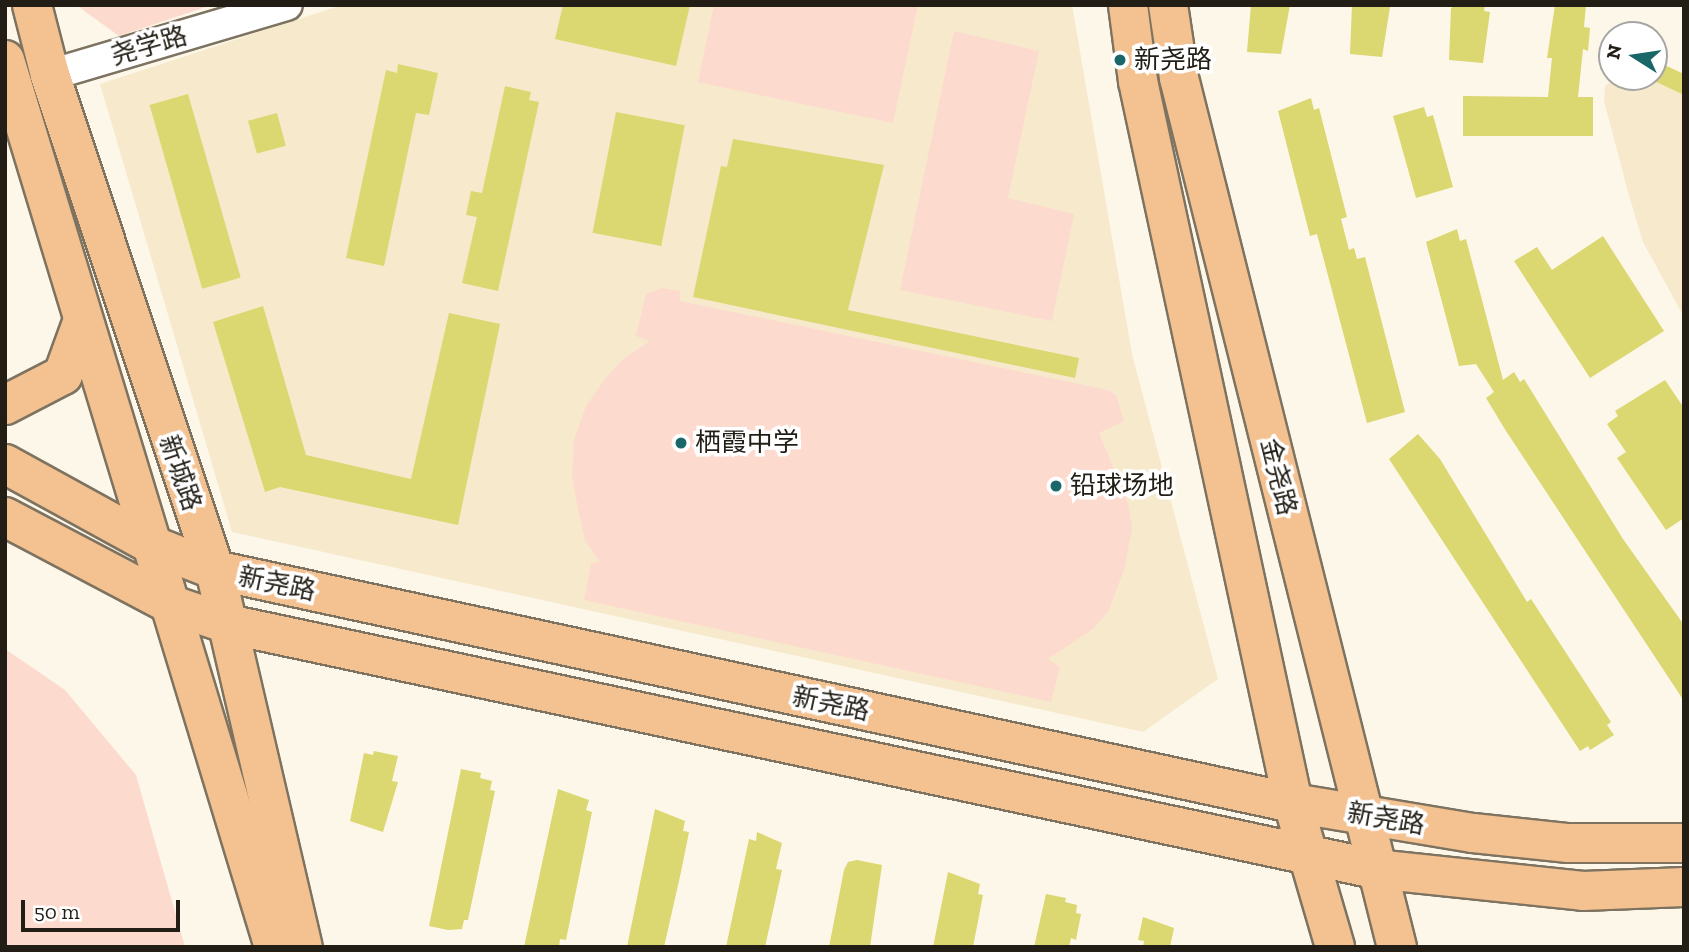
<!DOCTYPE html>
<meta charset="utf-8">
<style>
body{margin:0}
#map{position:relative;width:1689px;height:952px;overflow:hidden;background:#fdf7e9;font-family:"Zilla Slab","Noto Sans SC",serif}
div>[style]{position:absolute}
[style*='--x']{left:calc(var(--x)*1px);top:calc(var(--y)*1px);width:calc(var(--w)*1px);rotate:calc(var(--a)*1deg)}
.built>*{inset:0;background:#f7e9cc}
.green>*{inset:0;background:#fddace}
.building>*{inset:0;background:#dbd771;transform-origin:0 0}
.roads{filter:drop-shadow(2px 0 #7d7360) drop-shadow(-2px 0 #7d7360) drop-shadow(0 2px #7d7360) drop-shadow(0 -2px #7d7360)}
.minor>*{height:30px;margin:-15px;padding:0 15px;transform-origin:15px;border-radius:15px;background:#fff}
.major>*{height:38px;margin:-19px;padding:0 19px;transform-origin:19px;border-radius:19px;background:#f4c191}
.dots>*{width:19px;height:19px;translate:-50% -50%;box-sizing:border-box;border:4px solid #fff;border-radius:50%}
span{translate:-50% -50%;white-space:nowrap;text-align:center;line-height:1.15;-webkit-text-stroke:7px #fff;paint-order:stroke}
.street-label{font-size:26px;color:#221e16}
.poi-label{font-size:26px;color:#221e16}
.left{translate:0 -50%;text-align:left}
.frame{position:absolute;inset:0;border:7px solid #221e16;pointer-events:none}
.north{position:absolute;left:1598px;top:21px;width:70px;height:70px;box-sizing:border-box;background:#fff;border:2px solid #a7a5a2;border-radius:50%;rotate:282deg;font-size:19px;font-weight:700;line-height:28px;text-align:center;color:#221e16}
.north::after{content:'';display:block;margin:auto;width:24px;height:32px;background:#1a676a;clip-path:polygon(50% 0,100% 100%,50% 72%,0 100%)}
.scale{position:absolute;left:21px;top:900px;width:159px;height:32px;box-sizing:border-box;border:4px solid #221e16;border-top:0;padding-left:9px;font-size:21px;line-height:24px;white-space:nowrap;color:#221e16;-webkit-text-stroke:5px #fff;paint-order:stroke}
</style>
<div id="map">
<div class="built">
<i style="clip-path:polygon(342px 5px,1072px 5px,1132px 354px,1218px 679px,1143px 732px,232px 532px,100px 84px)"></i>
<i style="clip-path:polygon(1619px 77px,1645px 77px,1684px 95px,1684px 317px,1643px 242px,1628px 192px,1604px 101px,1605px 86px)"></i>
</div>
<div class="green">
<i style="clip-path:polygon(76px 5px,212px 5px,119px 36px)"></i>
<i style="clip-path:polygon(714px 5px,918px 5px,893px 123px,698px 82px)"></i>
<i style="clip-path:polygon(954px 31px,1039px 51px,1008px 198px,1074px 214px,1052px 321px,900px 290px)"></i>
<i style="clip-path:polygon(662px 288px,680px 291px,680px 301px,1108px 390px,1116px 395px,1124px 421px,1099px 433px,1128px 503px,1132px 528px,1124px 570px,1108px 612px,1093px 629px,1048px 659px,1060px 667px,1051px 702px,584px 600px,591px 563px,600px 562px,585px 540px,578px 509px,572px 477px,574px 440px,586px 406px,605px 379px,622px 360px,650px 341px,636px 336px,646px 294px)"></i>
<i style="clip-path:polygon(5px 649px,65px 690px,136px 775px,185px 947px,5px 947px)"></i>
</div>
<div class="building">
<i style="clip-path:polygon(563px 5px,690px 5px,676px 66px,555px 39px)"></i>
<i style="clip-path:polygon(1251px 5px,1290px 5px,1281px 54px,1247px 52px)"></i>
<i style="clip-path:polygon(1352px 5px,1390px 7px,1382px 57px,1350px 54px)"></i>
<i style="clip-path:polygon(1456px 5px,1485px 5px,1484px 11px,1490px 12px,1483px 63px,1449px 60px,1451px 8px)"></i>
<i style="clip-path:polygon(1555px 5px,1586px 5px,1584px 27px,1590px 28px,1588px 51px,1583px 49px,1578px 97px,1593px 97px,1593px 136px,1463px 136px,1463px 96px,1548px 97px,1552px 58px,1547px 58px)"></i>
<i style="clip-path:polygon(1654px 60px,1684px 74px,1684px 95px,1654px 81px)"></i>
<i style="clip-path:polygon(398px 64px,438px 73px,429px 115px,416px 113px,384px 266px,346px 258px,386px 70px,397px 73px)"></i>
<i style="clip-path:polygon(505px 86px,531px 92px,529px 100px,539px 102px,498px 291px,462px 283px,477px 217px,466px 215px,471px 191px,482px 193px)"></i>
<i style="left:188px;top:94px;width:191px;height:40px;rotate:74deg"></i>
<i style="clip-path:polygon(1311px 98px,1314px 110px,1319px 108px,1347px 217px,1341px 219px,1349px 250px,1354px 248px,1357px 259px,1365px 257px,1405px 412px,1367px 423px,1317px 234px,1310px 236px,1278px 111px)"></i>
<i style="clip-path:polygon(1424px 107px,1427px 117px,1433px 115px,1453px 187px,1416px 198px,1393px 116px)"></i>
<i style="left:616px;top:112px;width:70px;height:123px;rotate:11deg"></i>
<i style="left:277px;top:113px;width:34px;height:30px;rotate:75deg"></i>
<i style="clip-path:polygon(733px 139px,884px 165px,848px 310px,1079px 358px,1075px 378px,693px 297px,721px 166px,727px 167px)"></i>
<i style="clip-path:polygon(1457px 229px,1460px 241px,1466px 239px,1503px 380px,1514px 372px,1520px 382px,1524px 379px,1623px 539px,1684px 625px,1684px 701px,1506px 431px,1486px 398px,1494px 392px,1476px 364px,1459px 366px,1426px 242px)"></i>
<i style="clip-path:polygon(1603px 236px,1664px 331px,1590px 378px,1514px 261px,1537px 247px,1552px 270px)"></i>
<i style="clip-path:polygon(263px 306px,306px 455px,411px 479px,449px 313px,500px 324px,458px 525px,280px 487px,265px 492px,213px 322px)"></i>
<i style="clip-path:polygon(1665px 380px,1684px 408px,1684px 518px,1666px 530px,1617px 458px,1626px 452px,1607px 424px,1618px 416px,1615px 411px)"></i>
<i style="clip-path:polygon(1418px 434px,1440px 459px,1527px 602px,1531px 599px,1611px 722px,1607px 725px,1614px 735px,1590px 750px,1588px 746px,1580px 751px,1389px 459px)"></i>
<i style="clip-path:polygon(374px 751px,398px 756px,392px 781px,398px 782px,383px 832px,350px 821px,364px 753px,373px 755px)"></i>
<i style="clip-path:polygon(461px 769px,481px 773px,480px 778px,492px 781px,490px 790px,495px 791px,468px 920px,464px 920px,462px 929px,448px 930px,429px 926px)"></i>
<i style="clip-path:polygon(558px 789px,589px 800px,586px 810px,592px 812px,566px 940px,560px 939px,559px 947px,524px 947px)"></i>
<i style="clip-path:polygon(655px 809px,685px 821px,683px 831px,689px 832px,681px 872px,664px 947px,627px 947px)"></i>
<i style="clip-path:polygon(757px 832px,782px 843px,776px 869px,782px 870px,765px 947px,726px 947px,749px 839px,756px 841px)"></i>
<i style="clip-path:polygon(857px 860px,882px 865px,870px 947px,829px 947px,844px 870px,848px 862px)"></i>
<i style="clip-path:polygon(948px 872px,980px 884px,978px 894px,983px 895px,973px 947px,933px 947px)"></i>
<i style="clip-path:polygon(1046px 894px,1066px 898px,1065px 902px,1077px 905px,1076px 913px,1081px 914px,1076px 940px,1071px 938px,1069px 947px,1034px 947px)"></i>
<i style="clip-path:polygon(1143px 917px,1174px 928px,1170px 947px,1143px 947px,1144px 941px,1138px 940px)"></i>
</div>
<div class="roads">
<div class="minor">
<i style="--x:50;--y:75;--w:247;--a:-16.5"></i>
</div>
<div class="major">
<i style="--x:32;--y:5;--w:72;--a:75.6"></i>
<i style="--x:50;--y:75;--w:522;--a:71.57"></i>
<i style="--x:215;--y:570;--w:387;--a:76.9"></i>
<i style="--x:1128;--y:5;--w:77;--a:82.5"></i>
<i style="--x:1138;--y:81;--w:738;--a:77.88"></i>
<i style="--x:1293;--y:803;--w:150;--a:73.7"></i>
<i style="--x:1168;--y:5;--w:74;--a:81.4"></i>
<i style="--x:1179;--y:78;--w:896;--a:75.92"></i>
<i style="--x:5;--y:60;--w:927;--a:73.13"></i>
<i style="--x:5;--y:405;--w:65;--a:-27.3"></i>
<i style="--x:63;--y:375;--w:59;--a:-70"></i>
<i style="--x:5;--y:464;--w:170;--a:28.8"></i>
<i style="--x:154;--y:546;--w:66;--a:21.5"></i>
<i style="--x:215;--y:570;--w:1103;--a:12.2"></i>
<i style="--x:1293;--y:803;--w:182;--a:9.5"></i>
<i style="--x:1473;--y:833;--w:96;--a:6"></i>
<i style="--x:1568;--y:843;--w:116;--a:0"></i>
<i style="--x:5;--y:517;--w:189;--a:27.8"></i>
<i style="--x:172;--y:605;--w:59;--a:18.7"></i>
<i style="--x:228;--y:624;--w:1173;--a:12.06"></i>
<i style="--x:1375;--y:869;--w:209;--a:6"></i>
<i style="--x:1583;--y:891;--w:101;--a:-2.3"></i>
</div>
</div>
<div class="dots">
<i style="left:1120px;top:60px;background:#1a676a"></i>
<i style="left:681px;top:443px;background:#1a676a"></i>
<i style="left:1056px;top:486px;background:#1a676a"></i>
</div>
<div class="street-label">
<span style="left:149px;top:46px;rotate:-16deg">尧学路</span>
<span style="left:180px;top:473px;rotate:71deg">新城路</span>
<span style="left:1278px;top:477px;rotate:76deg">金尧路</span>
<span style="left:277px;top:584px;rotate:12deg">新尧路</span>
<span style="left:831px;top:704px;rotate:12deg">新尧路</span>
<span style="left:1386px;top:819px;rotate:10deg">新尧路</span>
</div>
<div class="poi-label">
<span class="left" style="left:1134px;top:60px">新尧路</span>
<span class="left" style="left:695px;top:443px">栖霞中学</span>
<span class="left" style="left:1070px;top:486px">铅球场地</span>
</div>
<div class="frame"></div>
<div class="north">N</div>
<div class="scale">50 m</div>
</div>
